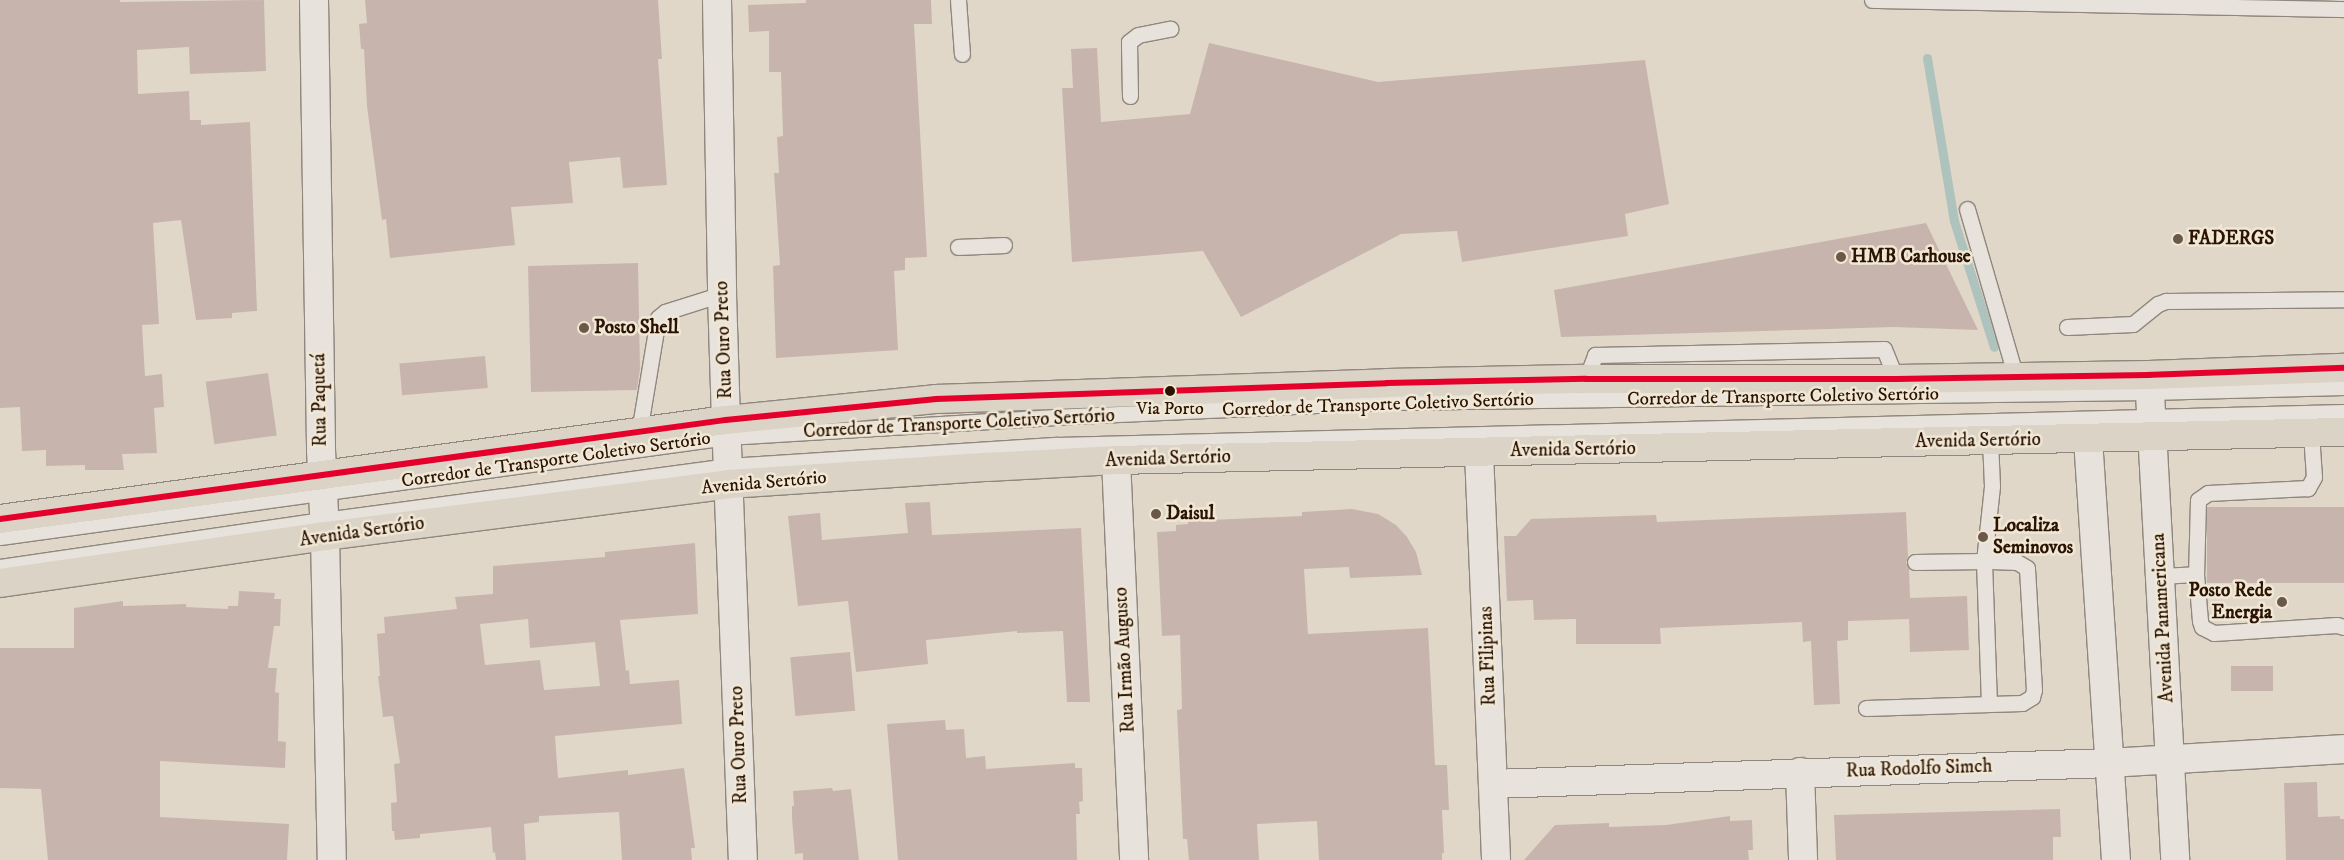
<!DOCTYPE html>
<meta charset="utf-8">
<style>
body{margin:0}
#map{position:relative;width:2344px;height:860px;overflow:hidden;background:#e0d7c9;font-family:"IM FELL DW Pica",serif}
div>[style]{position:absolute}
[style*='--x']{left:calc(var(--x)*1px);top:calc(var(--y)*1px);width:calc(var(--w)*1px);rotate:calc(var(--a)*1deg)}
.stream>*{height:9px;margin:-4.5px;padding:0 4.5px;transform-origin:4.5px;border-radius:4.5px;background:#aec3bd}
.building>*{inset:0;background:#c7b5ad;transform-origin:0 0}
.roads{filter:drop-shadow(1px 0 #8f877d) drop-shadow(-1px 0 #8f877d) drop-shadow(0 1px #8f877d) drop-shadow(0 -1px #8f877d)}
.service>*{height:15px;margin:-7.5px;padding:0 7.5px;transform-origin:7.5px;border-radius:7.5px;background:#e7e2db}
.minor>*{height:28px;margin:-14px;padding:0 14px;transform-origin:14px;border-radius:14px;background:#e7e2db}
.tertiary>*{height:28px;margin:-14px;padding:0 14px;transform-origin:14px;border-radius:14px;background:#e7e2db}
.secondary>*{height:28px;margin:-14px;padding:0 14px;transform-origin:14px;border-radius:14px;background:#e7e2db}
.primary>*{height:28px;margin:-14px;padding:0 14px;transform-origin:14px;border-radius:14px;background:#dad3c6}
.bus-1>*{height:6px;margin:-3px;padding:0 3px;transform-origin:3px;border-radius:3px;background:#e4002b}
.dots>*{width:14px;height:14px;translate:-50% -50%;box-sizing:border-box;border:2px solid #f1e7d5;border-radius:50%}
span{translate:-50% -50%;white-space:nowrap;text-align:center;line-height:1.15;-webkit-text-stroke:5px #f1e7d5;paint-order:stroke}
.bus-label{font-size:18px;color:#2a1302}
.poi-label{font-size:19px;color:#2a1302;font-weight:700}
.left{translate:0 -50%;text-align:left}
.right{translate:-100% -50%;text-align:right}
.street-label{font-size:19px;color:#2a1302}
</style>
<div id="map">
<div class="stream">
<i style="--x:1927;--y:58;--w:165;--a:80.6"></i>
<i style="--x:1954;--y:221;--w:132;--a:72.4"></i>
</div>
<div class="building">
<i style="clip-path:polygon(0 0,120px 0,120px 2px,264px 0,266px 71px,190px 74px,189px 47px,137px 50px,138px 94px,189px 91px,190px 120px,201px 120px,201px 125px,250px 122px,257px 311px,232px 313px,232px 318px,196px 320px,181px 220px,153px 223px,159px 324px,142px 325px,145px 376px,162px 374px,164px 407px,154px 408px,157px 453px,122px 454px,124px 470px,85px 470px,85px 465px,46px 466px,46px 450px,22px 451px,20px 407px,0 408px)"></i>
<i style="clip-path:polygon(365px 0,658px 0,662px 59px,658px 59px,667px 185px,623px 188px,620px 157px,569px 162px,573px 203px,511px 207px,515px 245px,390px 258px,386px 219px,382px 220px,367px 106px,364px 49px,361px 49px,359px 24px,367px 23px)"></i>
<i style="clip-path:polygon(806px 0,931px 0,932px 24px,914px 24px,927px 257px,905px 258px,905px 270px,894px 271px,898px 350px,776px 358px,773px 266px,780px 265px,774px 173px,779px 173px,777px 137px,783px 136px,781px 72px,769px 72px,769px 31px,749px 32px,748px 5px,806px 3px)"></i>
<i style="clip-path:polygon(1209px 43px,1378px 82px,1645px 60px,1669px 204px,1625px 214px,1628px 236px,1462px 262px,1457px 231px,1401px 234px,1241px 317px,1203px 251px,1072px 262px,1062px 88px,1073px 88px,1071px 49px,1097px 48px,1101px 122px,1190px 114px)"></i>
<i style="clip-path:polygon(1926px 223px,1978px 330px,1894px 327px,1561px 337px,1554px 290px)"></i>
<i style="clip-path:polygon(638px 263px,640px 369px,637px 390px,531px 392px,528px 266px)"></i>
<i style="left:485px;top:356px;width:32px;height:86px;rotate:85deg"></i>
<i style="left:268px;top:373px;width:63px;height:63px;rotate:82deg"></i>
<i style="clip-path:polygon(930px 502px,932px 535px,1081px 528px,1090px 702px,1067px 702px,1063px 631px,1017px 633px,1017px 631px,926px 640px,928px 664px,856px 672px,848px 601px,798px 606px,788px 516px,820px 513px,822px 540px,908px 533px,905px 503px)"></i>
<i style="left:2344px;top:507px;width:76px;height:137px;rotate:90deg"></i>
<i style="clip-path:polygon(1352px 509px,1378px 514px,1396px 525px,1407px 537px,1416px 552px,1422px 575px,1350px 578px,1349px 567px,1304px 569px,1308px 634px,1428px 628px,1435px 765px,1447px 765px,1449px 810px,1442px 810px,1444px 853px,1442px 853px,1442px 860px,1319px 860px,1317px 821px,1257px 824px,1259px 860px,1189px 860px,1187px 839px,1183px 839px,1177px 710px,1182px 709px,1180px 635px,1162px 636px,1157px 532px,1176px 531px,1176px 525px,1188px 524px,1188px 521px,1302px 516px,1302px 512px)"></i>
<i style="clip-path:polygon(1906px 512px,1908px 556px,1906px 563px,1909px 568px,1910px 598px,1967px 596px,1969px 650px,1910px 652px,1909px 619px,1848px 621px,1848px 640px,1837px 641px,1840px 704px,1814px 705px,1811px 641px,1803px 642px,1802px 622px,1660px 628px,1661px 644px,1576px 644px,1576px 619px,1534px 620px,1533px 600px,1507px 601px,1504px 536px,1516px 536px,1531px 519px,1656px 515px,1657px 522px)"></i>
<i style="clip-path:polygon(evenodd,695px 543px,698px 614px,620px 620px,626px 671px,629px 670px,630px 684px,679px 680px,682px 724px,555px 736px,558px 778px,628px 770px,628px 775px,684px 768px,695px 848px,691px 848px,692px 860px,622px 860px,619px 812px,539px 816px,539px 822px,524px 824px,526px 860px,496px 860px,495px 852px,493px 853px,491px 827px,420px 834px,420px 838px,395px 840px,394px 831px,392px 831px,391px 803px,397px 802px,394px 764px,400px 763px,393px 716px,383px 717px,378px 676px,380px 676px,377px 634px,385px 633px,384px 617px,457px 609px,455px 597px,493px 594px,493px 566px,605px 557px,605px 552px,695px 543px,528px 619px,530px 648px,595px 642px,600px 686px,544px 690px,540px 660px,485px 665px,480px 624px,528px 619px)"></i>
<i style="clip-path:polygon(239px 591px,275px 593px,274px 599px,281px 599px,280px 626px,274px 626px,268px 668px,277px 668px,275px 692px,279px 693px,278px 741px,286px 742px,285px 768px,160px 761px,160px 817px,289px 824px,287px 860px,48px 860px,41px 789px,0 788px,0 648px,74px 648px,74px 608px,123px 601px,123px 606px,186px 604px,186px 607px,228px 609px,228px 606px,238px 606px)"></i>
<i style="left:850px;top:652px;width:59px;height:60px;rotate:85deg"></i>
<i style="left:2273px;top:666px;width:25px;height:42px;rotate:90deg"></i>
<i style="clip-path:polygon(945px 720px,946px 730px,964px 729px,966px 758px,985px 756px,986px 769px,1075px 763px,1075px 768px,1082px 768px,1083px 801px,1079px 802px,1080px 814px,1076px 814px,1077px 860px,898px 860px,887px 724px)"></i>
<i style="clip-path:polygon(2317px 782px,2318px 817px,2340px 816px,2340px 819px,2344px 819px,2344px 860px,2286px 860px,2284px 783px)"></i>
<i style="clip-path:polygon(832px 788px,833px 791px,851px 789px,859px 860px,803px 860px,803px 853px,795px 854px,792px 818px,792px 806px,794px 806px,793px 791px)"></i>
<i style="clip-path:polygon(2060px 809px,2061px 837px,2053px 837px,2053px 860px,1836px 860px,1834px 815px)"></i>
<i style="clip-path:polygon(1730px 816px,1730px 821px,1752px 820px,1753px 850px,1748px 850px,1749px 860px,1524px 860px,1555px 825px,1609px 823px,1609px 827px,1666px 825px)"></i>
</div>
<div class="roads">
<div class="service">
<i style="--x:958;--y:0;--w:54;--a:85.8"></i>
<i style="--x:1872;--y:0;--w:472;--a:1.1"></i>
<i style="--x:1130;--y:96;--w:54;--a:-91.1"></i>
<i style="--x:1129;--y:42;--w:11;--a:-38"></i>
<i style="--x:1138;--y:35;--w:33;--a:-11"></i>
<i style="--x:1967;--y:209;--w:176;--a:73.8"></i>
<i style="--x:958;--y:247;--w:46;--a:-2.5"></i>
<i style="--x:2067;--y:327;--w:66;--a:-2.6"></i>
<i style="--x:2133;--y:324;--w:32;--a:-39"></i>
<i style="--x:2158;--y:304;--w:9;--a:-21"></i>
<i style="--x:2166;--y:301;--w:178;--a:-0.6"></i>
<i style="--x:1586;--y:379;--w:26;--a:-69"></i>
<i style="--x:1595;--y:355;--w:289;--a:-1.2"></i>
<i style="--x:1884;--y:349;--w:32;--a:68"></i>
<i style="--x:639;--y:432;--w:116;--a:-80.5"></i>
<i style="--x:658;--y:318;--w:9;--a:-41"></i>
<i style="--x:665;--y:312;--w:60;--a:-17.5"></i>
<i style="--x:2311;--y:433;--w:44;--a:86.1"></i>
<i style="--x:2314;--y:477;--w:13;--a:119"></i>
<i style="--x:2308;--y:488;--w:100;--a:177.1"></i>
<i style="--x:2208;--y:493;--w:12;--a:145"></i>
<i style="--x:2198;--y:500;--w:74;--a:91.5"></i>
<i style="--x:2196;--y:574;--w:47;--a:85.1"></i>
<i style="--x:2200;--y:621;--w:6;--a:72"></i>
<i style="--x:2202;--y:627;--w:13;--a:27"></i>
<i style="--x:2214;--y:633;--w:123;--a:-3.7"></i>
<i style="--x:2337;--y:625;--w:7;--a:16"></i>
<i style="--x:0;--y:537;--w:734;--a:-7.83"></i>
<i style="--x:727;--y:437;--w:329;--a:-3.5"></i>
<i style="--x:1055;--y:417;--w:332;--a:-2.6"></i>
<i style="--x:1387;--y:402;--w:763;--a:-0.75"></i>
<i style="--x:2150;--y:392;--w:194;--a:-1.5"></i>
<i style="--x:1915;--y:562;--w:69;--a:-0.8"></i>
<i style="--x:1984;--y:561;--w:143;--a:88"></i>
<i style="--x:0;--y:567;--w:327;--a:-8.3"></i>
<i style="--x:324;--y:520;--w:408;--a:-7.6"></i>
<i style="--x:728;--y:466;--w:330;--a:-3.7"></i>
<i style="--x:1057;--y:445;--w:1287;--a:-1.47"></i>
<i style="--x:2160;--y:576;--w:36;--a:-3"></i>
<i style="--x:1866;--y:708;--w:156;--a:-1.8"></i>
<i style="--x:2022;--y:703;--w:12;--a:-31"></i>
<i style="--x:2032;--y:697;--w:7;--a:-74"></i>
<i style="--x:2034;--y:690;--w:122;--a:-93.3"></i>
<i style="--x:2027;--y:568;--w:12;--a:-149"></i>
<i style="--x:2017;--y:562;--w:33;--a:-178"></i>
<i style="--x:1984;--y:561;--w:75;--a:-83.9"></i>
<i style="--x:1992;--y:486;--w:45;--a:-92.5"></i>
</div>
<div class="minor">
<i style="--x:1479;--y:453;--w:407;--a:87.6"></i>
<i style="--x:1116;--y:460;--w:400;--a:87.4"></i>
<i style="--x:1800;--y:772;--w:88;--a:88"></i>
<i style="--x:1493;--y:784;--w:617;--a:-1.95"></i>
<i style="--x:2110;--y:763;--w:234;--a:-3.4"></i>
</div>
<div class="tertiary">
<i style="--x:314;--y:0;--w:450;--a:89.1"></i>
<i style="--x:321;--y:450;--w:86;--a:87.3"></i>
<i style="--x:325;--y:536;--w:324;--a:88.8"></i>
<i style="--x:717;--y:0;--w:294;--a:89"></i>
<i style="--x:722;--y:294;--w:126;--a:88.2"></i>
<i style="--x:2149;--y:375;--w:486;--a:86.9"></i>
<i style="--x:2088;--y:439;--w:422;--a:86.2"></i>
</div>
<div class="secondary">
<i style="--x:726;--y:420;--w:440;--a:87.8"></i>
</div>
<div class="primary">
<i style="--x:0;--y:519;--w:733;--a:-7.77"></i>
<i style="--x:726;--y:420;--w:211;--a:-5.7"></i>
<i style="--x:936;--y:399;--w:451;--a:-2"></i>
<i style="--x:1387;--y:383;--w:199;--a:-1.2"></i>
<i style="--x:1586;--y:379;--w:310;--a:0"></i>
<i style="--x:1896;--y:379;--w:253;--a:-0.9"></i>
<i style="--x:2149;--y:375;--w:195;--a:-2.1"></i>
<i style="--x:0;--y:583;--w:328;--a:-8.2"></i>
<i style="--x:325;--y:536;--w:407;--a:-7.3"></i>
<i style="--x:729;--y:484;--w:259;--a:-3.8"></i>
<i style="--x:987;--y:467;--w:129;--a:-3.1"></i>
<i style="--x:1116;--y:460;--w:1228;--a:-1.31"></i>
</div>
</div>
<div class="bus-1">
<i style="--x:0;--y:519;--w:733;--a:-7.77"></i>
<i style="--x:726;--y:420;--w:211;--a:-5.7"></i>
<i style="--x:936;--y:399;--w:451;--a:-2"></i>
<i style="--x:1387;--y:383;--w:199;--a:-1.2"></i>
<i style="--x:1586;--y:379;--w:310;--a:0"></i>
<i style="--x:1896;--y:379;--w:253;--a:-0.9"></i>
<i style="--x:2149;--y:375;--w:195;--a:-2.1"></i>
</div>
<div class="dots">
<i style="left:2178px;top:239px;background:#6a5848"></i>
<i style="left:1841px;top:257px;background:#6a5848"></i>
<i style="left:584px;top:328px;background:#6a5848"></i>
<i style="left:1170px;top:391px;background:#2a1302"></i>
<i style="left:1156px;top:514px;background:#6a5848"></i>
<i style="left:1983px;top:537px;background:#6a5848"></i>
<i style="left:2282px;top:602px;background:#6a5848"></i>
</div>
<div class="bus-label">
<span style="left:1170px;top:409px">Via Porto</span>
</div>
<div class="poi-label">
<span class="left" style="left:2188px;top:239px">FADERGS</span>
<span class="left" style="left:1851px;top:257px">HMB Carhouse</span>
<span class="left" style="left:594px;top:328px">Posto Shell</span>
<span class="left" style="left:1166px;top:514px">Daisul</span>
<span class="left" style="left:1993px;top:537px">Localiza<br>Seminovos</span>
<span class="right" style="left:2272px;top:602px">Posto Rede<br>Energia</span>
</div>
<div class="street-label">
<span style="left:724px;top:340px;rotate:-92deg">Rua Ouro Preto</span>
<span style="left:1783px;top:397px;rotate:-1deg">Corredor de Transporte Coletivo Sertório</span>
<span style="left:320px;top:400px;rotate:-91deg">Rua Paquetá</span>
<span style="left:1378px;top:405px;rotate:-2deg">Corredor de Transporte Coletivo Sertório</span>
<span style="left:959px;top:424px;rotate:-3deg">Corredor de Transporte Coletivo Sertório</span>
<span style="left:1978px;top:441px;rotate:-1deg">Avenida Sertório</span>
<span style="left:1573px;top:450px;rotate:-1deg">Avenida Sertório</span>
<span style="left:1168px;top:459px;rotate:-2deg">Avenida Sertório</span>
<span style="left:556px;top:460px;rotate:-8deg">Corredor de Transporte Coletivo Sertório</span>
<span style="left:764px;top:483px;rotate:-5deg">Avenida Sertório</span>
<span style="left:362px;top:532px;rotate:-8deg">Avenida Sertório</span>
<span style="left:2163px;top:618px;rotate:-93deg">Avenida Panamericana</span>
<span style="left:1488px;top:656px;rotate:-92deg">Rua Filipinas</span>
<span style="left:1125px;top:660px;rotate:-93deg">Rua Irmão Augusto</span>
<span style="left:739px;top:745px;rotate:-92deg">Rua Ouro Preto</span>
<span style="left:1919px;top:769px;rotate:-2deg">Rua Rodolfo Simch</span>
</div>
</div>
